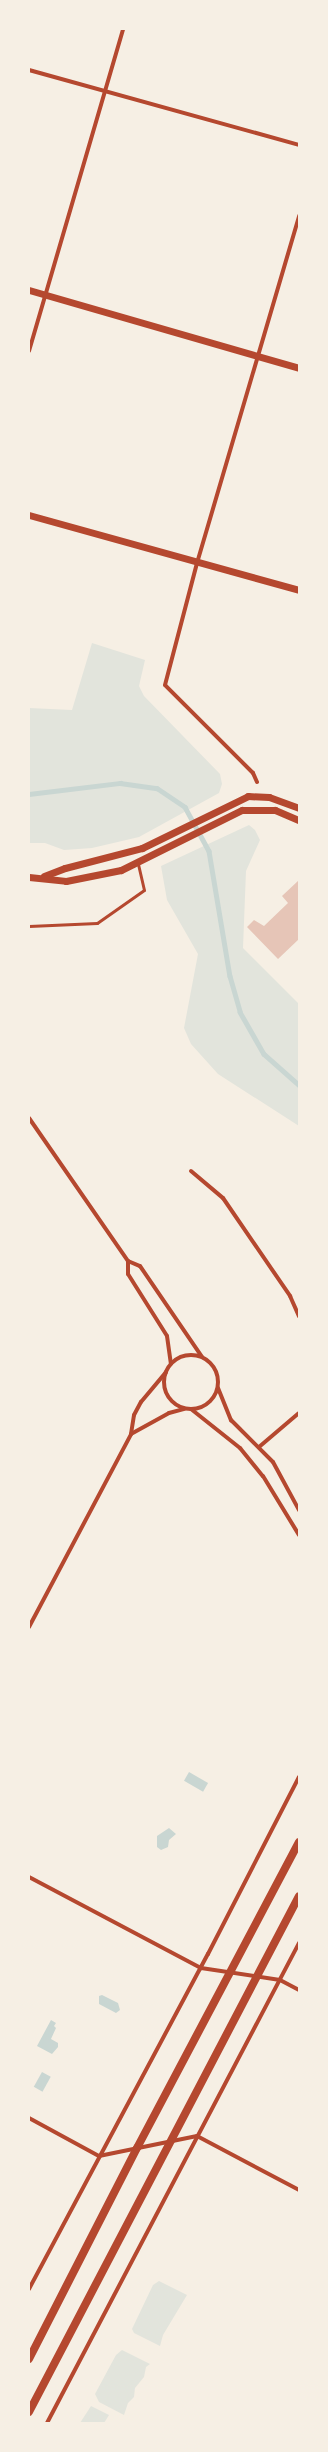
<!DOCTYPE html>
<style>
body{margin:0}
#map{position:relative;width:328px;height:2452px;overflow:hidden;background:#f6efe4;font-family:Karla,sans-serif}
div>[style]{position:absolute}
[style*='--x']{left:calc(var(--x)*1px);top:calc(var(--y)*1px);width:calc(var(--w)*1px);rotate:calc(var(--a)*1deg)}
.green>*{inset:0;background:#e2e4dc}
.water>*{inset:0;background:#c9d6d2;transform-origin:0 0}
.stream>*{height:4.5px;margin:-2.25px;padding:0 2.25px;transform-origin:2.25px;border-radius:2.25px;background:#c9d6d2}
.building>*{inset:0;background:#e6c5b7}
.service>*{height:3px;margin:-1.5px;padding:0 1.5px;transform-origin:1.5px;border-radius:1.5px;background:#b5482f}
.minor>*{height:4px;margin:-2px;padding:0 2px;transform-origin:2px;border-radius:2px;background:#b5482f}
.minor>.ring{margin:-2px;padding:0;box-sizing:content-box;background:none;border:4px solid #b5482f;border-radius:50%}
.tertiary>*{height:7px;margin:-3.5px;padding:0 3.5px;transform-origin:3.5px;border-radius:3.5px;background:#b5482f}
.secondary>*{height:8px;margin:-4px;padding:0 4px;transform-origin:4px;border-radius:4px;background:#b5482f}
span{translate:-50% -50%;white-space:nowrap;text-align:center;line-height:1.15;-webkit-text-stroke:3.5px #f6efe4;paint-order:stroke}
.frame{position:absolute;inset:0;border:30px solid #f6efe4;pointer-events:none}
</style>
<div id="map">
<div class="green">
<i style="clip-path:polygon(92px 643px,145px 660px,139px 686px,144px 696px,220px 774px,222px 784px,219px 793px,139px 837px,92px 848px,64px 850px,45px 843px,29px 843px,29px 708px,72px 710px)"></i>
<i style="clip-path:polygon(249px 825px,255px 830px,260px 840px,246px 871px,243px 948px,299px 1004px,299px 1126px,218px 1074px,191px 1044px,184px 1028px,198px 954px,167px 900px,161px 866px)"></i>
<i style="clip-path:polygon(159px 2281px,187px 2295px,163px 2335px,160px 2346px,134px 2333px,132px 2329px,153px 2285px)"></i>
<i style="clip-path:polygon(122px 2350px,150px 2364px,146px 2367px,144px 2377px,135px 2388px,134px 2397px,128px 2403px,124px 2415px,99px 2402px,95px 2394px,116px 2355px)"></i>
<i style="clip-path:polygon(91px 2406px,109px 2415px,104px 2423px,80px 2423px)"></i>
</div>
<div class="water">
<i style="left:189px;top:1772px;width:22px;height:10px;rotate:30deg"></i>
<i style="clip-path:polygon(169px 1828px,176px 1834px,169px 1840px,168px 1847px,161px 1850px,157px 1847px,157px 1836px)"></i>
<i style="clip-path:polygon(102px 1995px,118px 2003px,120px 2010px,116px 2013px,99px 2004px,99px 1996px)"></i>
<i style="clip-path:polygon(51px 2020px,56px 2023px,54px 2026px,56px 2028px,51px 2039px,58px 2043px,58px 2047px,52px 2054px,37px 2046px)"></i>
<i style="left:42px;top:2072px;width:10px;height:17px;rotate:29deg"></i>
</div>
<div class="stream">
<i style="--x:29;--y:794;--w:92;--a:-6.9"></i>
<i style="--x:120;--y:783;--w:37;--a:8"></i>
<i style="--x:157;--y:788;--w:34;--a:34"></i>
<i style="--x:185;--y:807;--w:50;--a:61.4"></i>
<i style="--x:209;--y:851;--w:127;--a:80.5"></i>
<i style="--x:230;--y:976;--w:37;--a:74"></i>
<i style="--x:240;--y:1012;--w:48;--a:60.3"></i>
<i style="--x:264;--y:1054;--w:47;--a:41.5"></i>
</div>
<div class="building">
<i style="clip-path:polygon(299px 880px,299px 939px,278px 959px,247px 927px,254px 920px,264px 926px,288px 903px,282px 896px)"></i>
</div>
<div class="service">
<i style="--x:29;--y:926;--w:68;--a:-2.5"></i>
<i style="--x:97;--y:923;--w:57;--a:-35.1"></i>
<i style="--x:144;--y:890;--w:28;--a:-103"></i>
</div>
<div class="minor">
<i style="--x:29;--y:70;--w:280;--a:15.5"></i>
<i style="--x:29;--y:351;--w:335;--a:-73.7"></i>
<i style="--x:257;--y:782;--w:10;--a:-114"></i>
<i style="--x:253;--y:773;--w:124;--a:-135"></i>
<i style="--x:165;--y:685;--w:126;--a:-75.3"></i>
<i style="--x:197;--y:563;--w:362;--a:-73.6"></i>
<i style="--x:29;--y:1118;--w:174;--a:55.3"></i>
<i style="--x:128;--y:1261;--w:13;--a:90"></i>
<i style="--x:128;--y:1274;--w:73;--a:57.8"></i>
<i style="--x:167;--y:1336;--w:28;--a:82"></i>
<i style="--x:191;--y:1171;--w:42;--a:40.2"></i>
<i style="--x:223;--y:1198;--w:119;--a:55.6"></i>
<i style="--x:290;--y:1296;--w:22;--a:66"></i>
<i style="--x:128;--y:1261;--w:13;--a:23"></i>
<i style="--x:140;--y:1266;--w:110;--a:55.7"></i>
<i class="ring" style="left:164px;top:1355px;width:50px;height:50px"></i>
<i style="--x:218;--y:1388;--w:35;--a:68"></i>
<i style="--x:231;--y:1420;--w:59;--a:45"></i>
<i style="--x:273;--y:1462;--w:55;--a:61.6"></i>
<i style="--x:191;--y:1409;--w:63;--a:38.5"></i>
<i style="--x:240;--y:1448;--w:36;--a:51"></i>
<i style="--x:263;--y:1476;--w:69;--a:58.6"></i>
<i style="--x:131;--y:1434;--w:43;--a:-28.9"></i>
<i style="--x:169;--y:1413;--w:16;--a:-15"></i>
<i style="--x:259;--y:1447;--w:52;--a:-40.4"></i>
<i style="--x:29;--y:1627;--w:218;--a:-62.1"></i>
<i style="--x:131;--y:1434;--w:19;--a:-81"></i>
<i style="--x:134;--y:1415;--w:15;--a:-62"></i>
<i style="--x:141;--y:1402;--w:39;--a:-50"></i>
<i style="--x:29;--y:1877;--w:195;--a:27.9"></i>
<i style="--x:201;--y:1968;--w:80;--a:8.6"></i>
<i style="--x:280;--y:1980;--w:21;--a:28"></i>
<i style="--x:29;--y:2118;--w:80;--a:28.5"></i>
<i style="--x:99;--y:2156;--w:100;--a:-11.5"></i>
<i style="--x:197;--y:2136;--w:115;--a:27.9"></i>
<i style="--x:29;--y:2289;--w:380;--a:-61.9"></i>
<i style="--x:208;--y:1954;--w:199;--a:-62.8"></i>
<i style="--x:47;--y:2423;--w:542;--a:-62.3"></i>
</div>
<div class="tertiary">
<i style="--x:29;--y:290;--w:281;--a:16.1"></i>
<i style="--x:29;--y:515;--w:280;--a:15.5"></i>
<i style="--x:44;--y:876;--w:22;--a:-21"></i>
<i style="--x:65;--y:868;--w:80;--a:-14.6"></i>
<i style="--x:142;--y:848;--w:118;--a:-26.1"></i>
<i style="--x:248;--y:796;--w:21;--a:3"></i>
<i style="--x:269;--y:797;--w:32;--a:20"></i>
<i style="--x:29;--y:877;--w:37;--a:6"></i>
<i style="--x:66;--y:881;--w:56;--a:-11.3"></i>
<i style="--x:121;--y:870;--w:135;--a:-26.4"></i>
<i style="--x:242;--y:810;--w:33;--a:0"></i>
<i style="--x:275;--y:810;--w:26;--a:23"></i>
</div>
<div class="secondary">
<i style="--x:29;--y:2359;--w:237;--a:-62.9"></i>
<i style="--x:137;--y:2148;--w:346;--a:-62.1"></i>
<i style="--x:29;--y:2412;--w:582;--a:-62.38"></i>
</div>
<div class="frame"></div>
</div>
